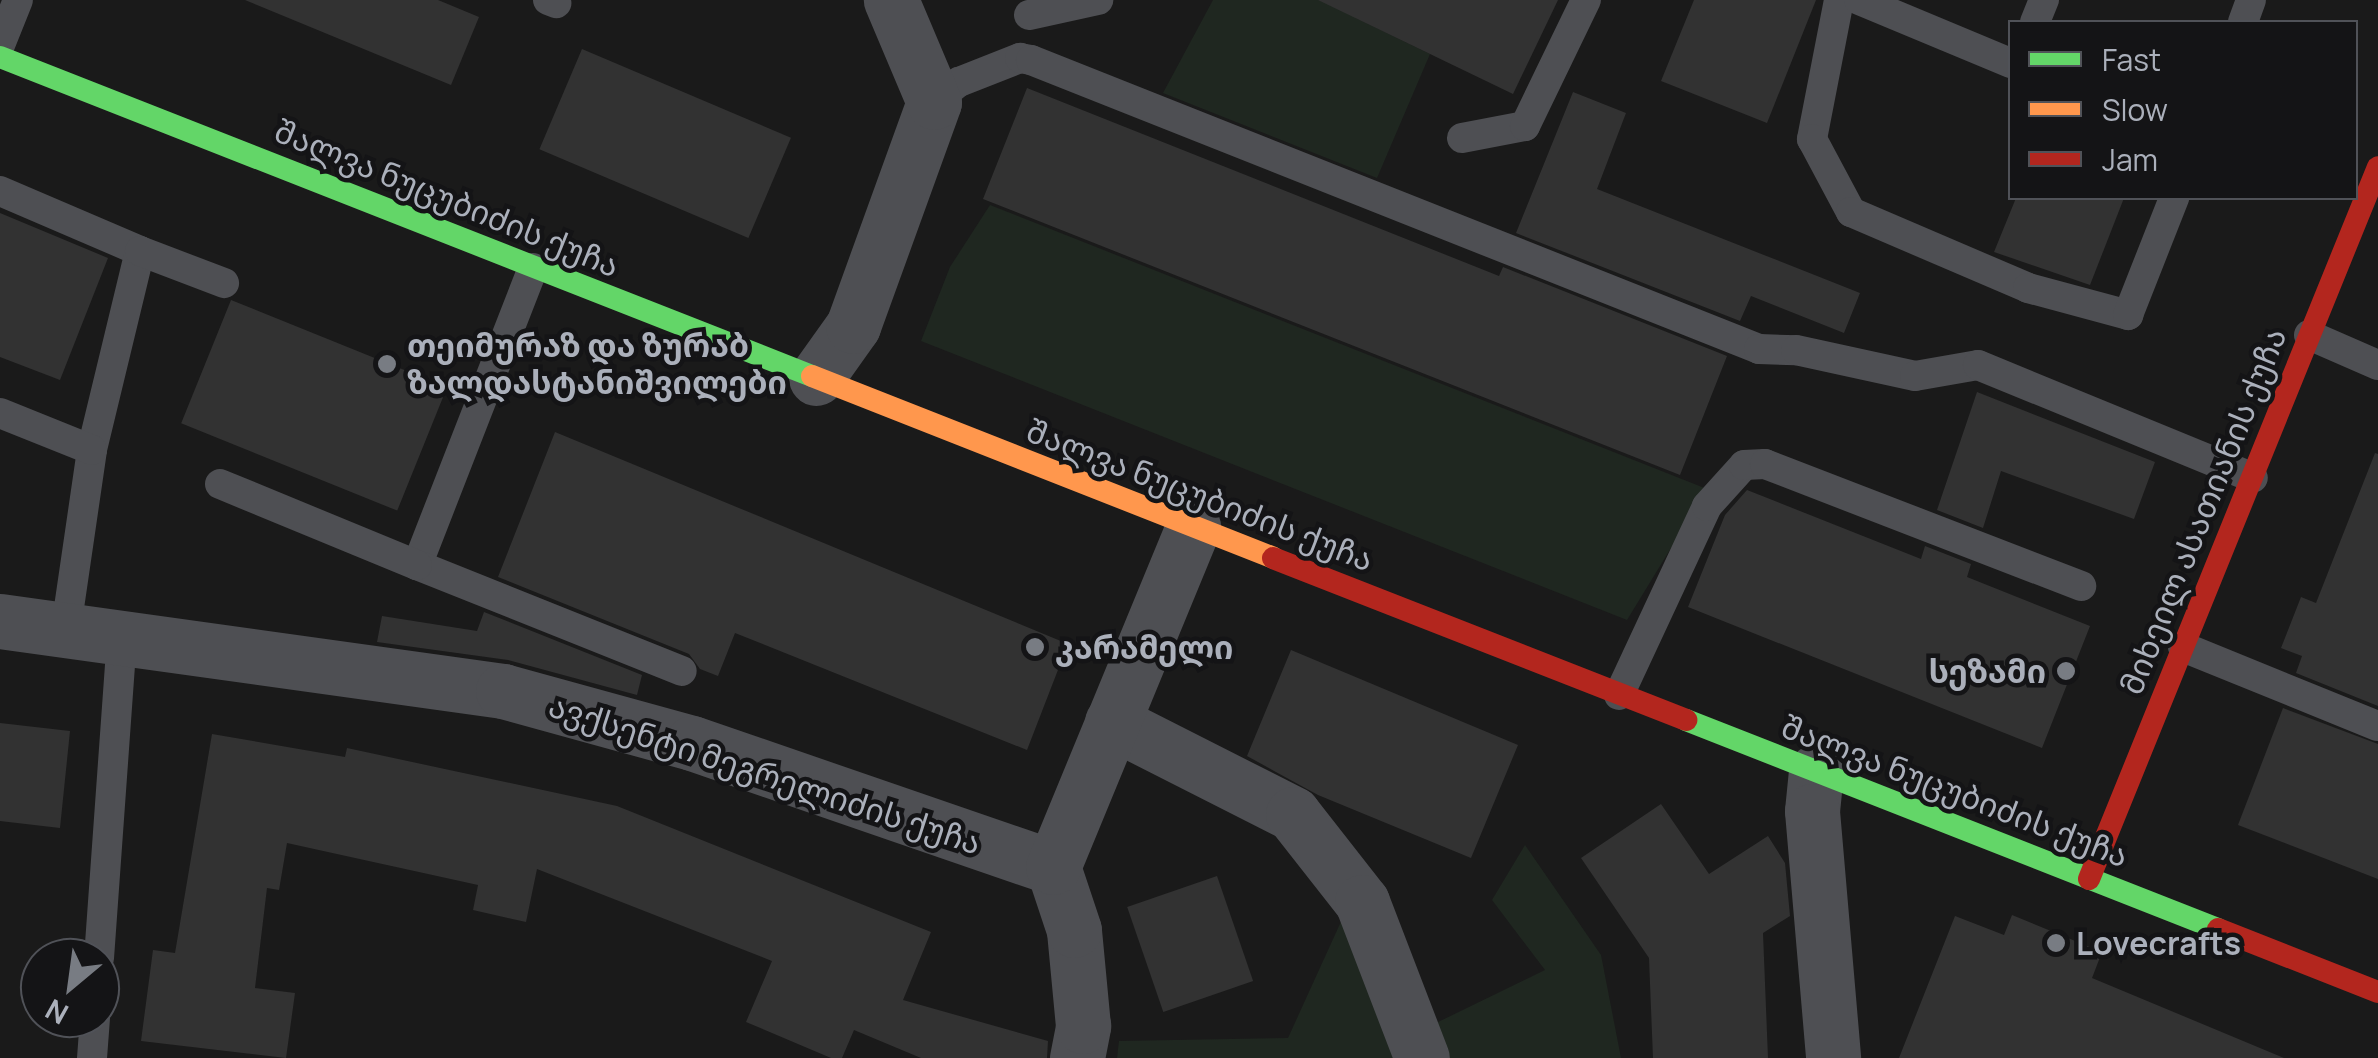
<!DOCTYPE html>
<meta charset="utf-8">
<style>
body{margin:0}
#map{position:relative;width:2378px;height:1058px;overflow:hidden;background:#1a1a1a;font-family:Manrope,"Noto Sans Georgian",sans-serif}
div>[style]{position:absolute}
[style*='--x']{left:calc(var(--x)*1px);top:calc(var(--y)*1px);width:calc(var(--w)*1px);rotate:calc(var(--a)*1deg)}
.green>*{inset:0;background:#1f2720}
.building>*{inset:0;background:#323232;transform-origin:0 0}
.lane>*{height:30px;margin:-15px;padding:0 15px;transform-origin:15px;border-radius:15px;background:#4e4f53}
.street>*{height:55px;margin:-27.5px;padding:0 27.5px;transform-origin:27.5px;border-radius:27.5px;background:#4e4f53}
.fast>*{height:22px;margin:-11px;padding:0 11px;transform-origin:11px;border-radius:11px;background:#63d668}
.slow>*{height:22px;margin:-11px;padding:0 11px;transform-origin:11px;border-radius:11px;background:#ff974d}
.jam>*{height:22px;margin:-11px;padding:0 11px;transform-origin:11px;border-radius:11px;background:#b3261e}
.dots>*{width:28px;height:28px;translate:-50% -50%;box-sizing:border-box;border:5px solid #141416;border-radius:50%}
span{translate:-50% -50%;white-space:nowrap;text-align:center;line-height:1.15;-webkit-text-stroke:9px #141416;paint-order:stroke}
.street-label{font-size:32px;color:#abb0bb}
.poi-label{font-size:32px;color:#abb0bb;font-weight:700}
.left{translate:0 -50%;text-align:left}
.right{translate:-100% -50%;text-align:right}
.legend{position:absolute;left:2008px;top:20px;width:350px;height:180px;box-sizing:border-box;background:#141416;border:2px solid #505258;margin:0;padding:12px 18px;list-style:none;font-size:30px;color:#abb0bb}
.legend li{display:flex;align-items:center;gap:20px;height:50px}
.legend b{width:50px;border:2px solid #505258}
.north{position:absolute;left:20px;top:938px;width:100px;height:100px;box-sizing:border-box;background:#141416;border:2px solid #505258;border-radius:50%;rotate:209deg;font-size:28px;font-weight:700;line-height:40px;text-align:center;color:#abb0bb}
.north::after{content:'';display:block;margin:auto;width:35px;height:45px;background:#787c83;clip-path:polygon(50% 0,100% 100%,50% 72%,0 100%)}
</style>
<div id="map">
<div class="green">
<i style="clip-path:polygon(1213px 0,1364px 0,1356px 18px,1430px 54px,1377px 178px,1163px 93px)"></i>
<i style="clip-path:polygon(990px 205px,1707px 489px,1627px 620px,921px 341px,950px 267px)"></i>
<i style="clip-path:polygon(1525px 845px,1601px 955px,1621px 1058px,1447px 1058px,1434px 1024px,1545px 970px,1492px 900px)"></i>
<i style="clip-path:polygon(1344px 915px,1409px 1058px,1117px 1058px,1119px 1041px,1288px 1038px)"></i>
</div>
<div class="building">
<i style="clip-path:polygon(245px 0,438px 0,479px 17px,451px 85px)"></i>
<i style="clip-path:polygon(1318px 0,1558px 0,1513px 94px)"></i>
<i style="clip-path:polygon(1694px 0,1816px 0,1767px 123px,1661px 81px)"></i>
<i style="left:582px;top:49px;width:227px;height:109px;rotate:23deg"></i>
<i style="clip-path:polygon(1027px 88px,1499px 276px,1503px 267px,1727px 356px,1680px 475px,983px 199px)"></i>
<i style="clip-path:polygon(1573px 92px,1626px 113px,1597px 189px,1860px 293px,1844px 333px,1751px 296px,1740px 321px,1516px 233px)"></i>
<i style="clip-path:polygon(2016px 198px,2124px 198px,2090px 285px,1994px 252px)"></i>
<i style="clip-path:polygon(0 213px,108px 258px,60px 380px,0 357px)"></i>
<i style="left:231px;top:300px;width:233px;height:133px;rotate:22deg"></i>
<i style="clip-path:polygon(1977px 392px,2155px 462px,2134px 519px,2001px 471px,1983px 528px,1937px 510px)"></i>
<i style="clip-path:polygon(555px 432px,1068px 644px,1027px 750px,735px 633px,718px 676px,700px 669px,689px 654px,498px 577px)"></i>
<i style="clip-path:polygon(2375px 453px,2378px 454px,2378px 706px,2296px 673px,2302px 656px,2281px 648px,2301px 597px,2316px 603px)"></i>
<i style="clip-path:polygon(1747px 490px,1921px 559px,1925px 546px,1971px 564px,1967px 577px,2090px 626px,2042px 748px,1688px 607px,1725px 515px)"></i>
<i style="clip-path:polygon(484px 612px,642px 675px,637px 695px,508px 660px,377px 642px,382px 616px,477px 631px)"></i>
<i style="clip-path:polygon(1291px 650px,1518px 745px,1471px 858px,1318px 795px,1247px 756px)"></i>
<i style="clip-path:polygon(2283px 708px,2378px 744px,2378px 879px,2238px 825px)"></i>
<i style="clip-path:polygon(0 723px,70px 731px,60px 828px,0 821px)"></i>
<i style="clip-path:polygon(212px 734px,345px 757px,347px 748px,617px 806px,931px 932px,903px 1000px,1048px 1041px,1047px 1058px,921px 1058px,854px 1030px,842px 1058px,831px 1058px,746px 1022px,772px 961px,537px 869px,526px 922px,473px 910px,478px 885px,287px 843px,279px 890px,267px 888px,255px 988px,295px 993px,286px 1058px,141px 1041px,153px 950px,175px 953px)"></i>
<i style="clip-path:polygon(1661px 804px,1709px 874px,1768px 836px,1785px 863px,1790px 916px,1763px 933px,1768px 1058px,1653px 1058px,1649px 958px,1581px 858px)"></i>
<i style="left:1217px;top:876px;width:111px;height:95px;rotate:71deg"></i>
<i style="clip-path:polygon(2012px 915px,2102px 952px,2092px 978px,2284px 1058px,1899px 1058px,1955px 916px,2004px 935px)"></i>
</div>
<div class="lane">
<i style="--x:548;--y:0;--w:9;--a:21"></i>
<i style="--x:1839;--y:0;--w:142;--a:101"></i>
<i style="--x:1812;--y:139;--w:83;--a:61.9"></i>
<i style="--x:1851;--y:212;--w:193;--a:23.2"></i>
<i style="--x:2028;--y:288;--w:104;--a:15.1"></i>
<i style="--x:2128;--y:315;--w:126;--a:-68.5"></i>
<i style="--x:1859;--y:0;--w:164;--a:22.6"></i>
<i style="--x:1029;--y:15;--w:71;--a:-12.3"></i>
<i style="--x:2035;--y:22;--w:24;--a:-68"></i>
<i style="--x:2243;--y:22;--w:23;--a:-70"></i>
<i style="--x:0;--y:45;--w:48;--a:-68.2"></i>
<i style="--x:934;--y:102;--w:32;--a:-39"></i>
<i style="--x:959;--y:82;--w:66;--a:-21.5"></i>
<i style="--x:1020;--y:58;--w:11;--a:10"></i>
<i style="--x:1031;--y:60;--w:783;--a:21.65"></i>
<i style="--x:1759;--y:349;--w:37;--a:2"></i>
<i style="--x:1796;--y:350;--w:122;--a:12.3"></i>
<i style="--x:1915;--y:376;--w:64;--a:-9.9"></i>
<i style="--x:1978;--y:365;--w:297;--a:22.3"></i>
<i style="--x:1462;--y:138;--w:64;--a:-10.8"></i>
<i style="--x:1525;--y:126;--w:140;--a:-64.2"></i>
<i style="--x:0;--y:191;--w:152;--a:23.2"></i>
<i style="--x:140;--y:251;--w:205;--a:103.6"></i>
<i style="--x:92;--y:450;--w:180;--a:98.3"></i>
<i style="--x:140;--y:251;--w:90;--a:20.9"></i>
<i style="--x:533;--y:268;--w:319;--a:111.3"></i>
<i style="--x:417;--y:565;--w:285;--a:21.8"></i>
<i style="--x:2309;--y:335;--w:75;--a:23.5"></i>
<i style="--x:0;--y:413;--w:99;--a:21.9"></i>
<i style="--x:220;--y:484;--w:213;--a:22.4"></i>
<i style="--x:2183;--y:647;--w:210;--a:22.1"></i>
<i style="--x:1619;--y:695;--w:208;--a:-65"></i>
<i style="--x:1707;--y:506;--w:55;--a:-47.9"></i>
<i style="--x:1744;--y:465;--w:21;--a:-3"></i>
<i style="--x:1765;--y:464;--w:339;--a:21.1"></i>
<i style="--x:99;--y:958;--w:322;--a:-85.9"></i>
<i style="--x:92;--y:1058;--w:40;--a:-85.7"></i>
</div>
<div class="street">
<i style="--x:816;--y:378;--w:64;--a:-54.6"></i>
<i style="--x:853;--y:326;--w:238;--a:-70.1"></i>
<i style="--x:934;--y:102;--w:111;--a:-112.9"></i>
<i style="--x:0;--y:621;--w:508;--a:7.92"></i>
<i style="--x:503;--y:691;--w:196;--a:15.4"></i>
<i style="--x:692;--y:743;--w:382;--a:19"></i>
<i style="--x:1112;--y:722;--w:203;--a:26.9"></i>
<i style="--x:1293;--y:814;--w:112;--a:51.9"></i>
<i style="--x:1362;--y:902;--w:167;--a:69"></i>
<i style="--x:1816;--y:771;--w:40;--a:95.7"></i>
<i style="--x:1812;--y:811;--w:248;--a:85.1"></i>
<i style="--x:1077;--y:1058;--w:33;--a:-79"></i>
<i style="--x:1083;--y:1026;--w:96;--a:-95.4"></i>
<i style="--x:1074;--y:930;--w:66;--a:-108.4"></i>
<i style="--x:1053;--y:867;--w:368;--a:-67.6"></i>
</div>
<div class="fast">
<i style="--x:0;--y:57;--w:872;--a:21.45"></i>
<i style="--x:1686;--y:720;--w:572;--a:21.45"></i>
</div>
<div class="slow">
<i style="--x:812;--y:376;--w:496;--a:21.5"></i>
</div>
<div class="jam">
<i style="--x:1273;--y:558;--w:444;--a:21.4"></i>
<i style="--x:2089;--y:879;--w:768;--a:-67.91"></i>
<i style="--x:2218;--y:929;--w:172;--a:21.5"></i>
</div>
<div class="dots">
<i style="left:387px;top:364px;background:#787c83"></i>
<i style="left:1035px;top:647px;background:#787c83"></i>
<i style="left:2066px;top:671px;background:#787c83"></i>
<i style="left:2056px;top:943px;background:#787c83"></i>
</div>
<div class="street-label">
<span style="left:447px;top:198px;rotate:22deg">შალვა ნუცუბიძის ქუჩა</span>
<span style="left:1200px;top:495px;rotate:21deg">შალვა ნუცუბიძის ქუჩა</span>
<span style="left:2203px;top:511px;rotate:-68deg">მიხეილ ასათიანის ქუჩა</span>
<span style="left:765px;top:774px;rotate:18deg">ავქსენტი მეგრელიძის ქუჩა</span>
<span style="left:1955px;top:791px;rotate:21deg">შალვა ნუცუბიძის ქუჩა</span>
</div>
<div class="poi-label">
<span class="left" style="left:407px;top:364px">თეიმურაზ და ზურაბ<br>ზალდასტანიშვილები</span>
<span class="left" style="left:1055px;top:647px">კარამელი</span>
<span class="right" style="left:2046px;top:671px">სეზამი</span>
<span class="left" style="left:2076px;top:943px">Lovecrafts</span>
</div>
<ul class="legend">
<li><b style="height:12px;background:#63d668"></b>Fast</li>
<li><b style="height:12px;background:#ff974d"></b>Slow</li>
<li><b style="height:12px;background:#b3261e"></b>Jam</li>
</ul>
<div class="north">N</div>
</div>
